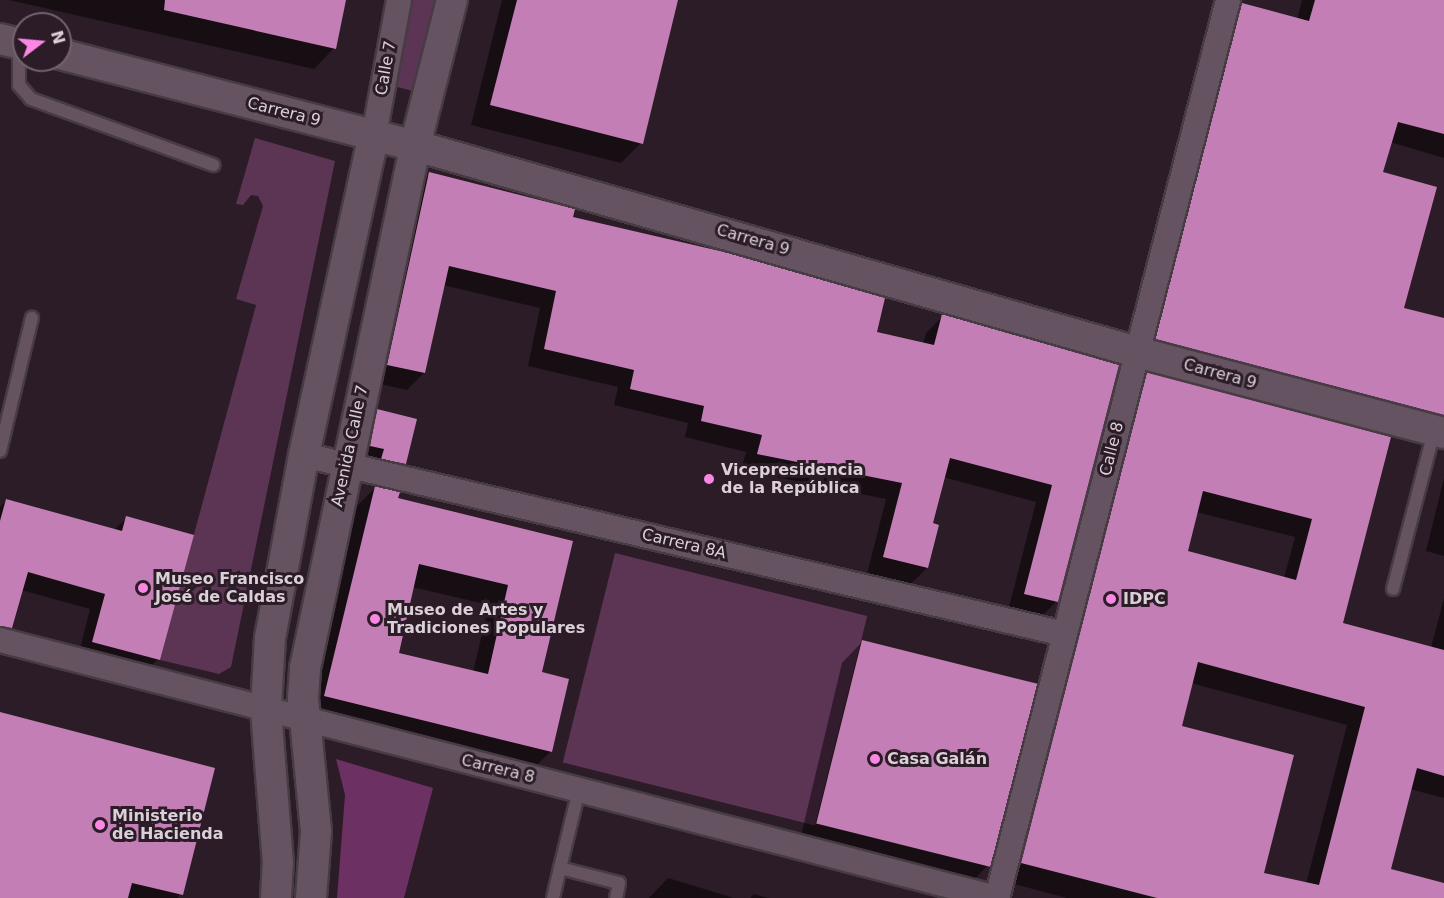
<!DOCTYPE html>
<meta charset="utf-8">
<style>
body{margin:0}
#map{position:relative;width:1444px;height:898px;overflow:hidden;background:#2b1c27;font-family:"DejaVu Sans",sans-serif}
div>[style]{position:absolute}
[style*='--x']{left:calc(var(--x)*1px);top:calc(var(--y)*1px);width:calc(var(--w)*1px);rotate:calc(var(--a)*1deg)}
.green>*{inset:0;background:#5c3454;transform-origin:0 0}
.forest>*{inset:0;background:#6d3062}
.shadow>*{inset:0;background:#0007}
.building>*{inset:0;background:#c37fb5;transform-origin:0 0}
.roads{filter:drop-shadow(2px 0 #473b44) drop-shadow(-2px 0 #473b44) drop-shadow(0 2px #473b44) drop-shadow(0 -2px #473b44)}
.service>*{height:12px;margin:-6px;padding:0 6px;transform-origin:6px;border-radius:6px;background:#655361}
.minor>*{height:24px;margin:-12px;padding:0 12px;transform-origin:12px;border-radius:12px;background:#655361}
.tertiary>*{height:30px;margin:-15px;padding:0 15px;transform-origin:15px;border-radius:15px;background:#655361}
.dots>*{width:16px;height:16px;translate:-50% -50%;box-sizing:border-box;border:3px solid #2b1c27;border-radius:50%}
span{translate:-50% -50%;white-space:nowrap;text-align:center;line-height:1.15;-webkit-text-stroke:6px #2b1c27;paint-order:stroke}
.street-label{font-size:16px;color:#dbd0d8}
.poi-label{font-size:16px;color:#dbd0d8;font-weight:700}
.left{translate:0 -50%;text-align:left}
.north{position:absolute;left:12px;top:12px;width:60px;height:60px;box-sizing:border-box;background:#2b1c27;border:2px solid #71646e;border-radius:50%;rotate:74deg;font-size:16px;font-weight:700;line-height:24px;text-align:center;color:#dbd0d8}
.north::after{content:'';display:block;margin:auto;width:21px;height:27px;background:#fb87e5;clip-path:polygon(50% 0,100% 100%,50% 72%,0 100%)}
</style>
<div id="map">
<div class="green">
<i style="clip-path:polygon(410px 0,435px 0,412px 91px,394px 86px)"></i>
<i style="clip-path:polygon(255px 138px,335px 161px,231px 667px,219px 674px,160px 660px,256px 305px,236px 299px,263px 206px,258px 196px,251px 195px,243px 205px,236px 204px)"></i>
<i style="left:615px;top:553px;width:260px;height:216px;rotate:14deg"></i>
</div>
<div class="forest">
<i style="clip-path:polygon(336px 759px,433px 788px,404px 898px,337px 898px,345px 795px)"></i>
</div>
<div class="shadow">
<i style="clip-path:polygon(9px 0,345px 0,334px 48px,314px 69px)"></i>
<i style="clip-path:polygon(502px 0,677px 0,641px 143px,621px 163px,471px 125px)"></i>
<i style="clip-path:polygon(1302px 0,1444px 0,1444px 158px,1390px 142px,1382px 173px,1402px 309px,1444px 320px,1444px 439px,1138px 357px,1224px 23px,1242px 5px,1297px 20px)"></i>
<i style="clip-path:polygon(430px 174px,571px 218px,876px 333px,923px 344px,926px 333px,943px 316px,1118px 366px,1057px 601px,1040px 618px,1008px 611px,1036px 502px,943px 477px,932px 524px,927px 568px,910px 585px,867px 574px,886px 499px,741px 470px,746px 452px,685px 437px,688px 423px,614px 405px,618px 387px,528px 366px,540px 308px,443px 285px,424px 373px,407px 390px,371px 382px,413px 191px)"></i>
<i style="clip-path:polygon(evenodd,1147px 374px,1389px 438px,1341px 624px,1431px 648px,1444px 598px,1444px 798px,1410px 789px,1389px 870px,1443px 884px,1444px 880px,1444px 898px,1067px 898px,1003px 881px,1129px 392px,1147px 374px,1196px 512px,1295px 537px,1284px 578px,1186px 552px,1196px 512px,1147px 374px,1191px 683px,1347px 725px,1306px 884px,1262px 874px,1180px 727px,1191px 683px)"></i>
<i style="clip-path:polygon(378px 411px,405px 464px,396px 472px,373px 467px,376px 458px,362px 454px,369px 420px)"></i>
<i style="clip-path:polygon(1444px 478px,1444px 556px,1426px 551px)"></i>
<i style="clip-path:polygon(evenodd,375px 488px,396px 499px,572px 542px,541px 673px,551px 751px,530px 772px,305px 717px,354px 509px,375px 488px,412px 587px,489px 605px,473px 672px,397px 654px,412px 587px)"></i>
<i style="clip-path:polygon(7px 500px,114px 530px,127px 518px,158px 659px,142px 675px,78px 657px,90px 609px,21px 590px,13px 621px,0 634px,0 507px)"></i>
<i style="clip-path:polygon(862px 642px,989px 864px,969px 885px,799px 844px,842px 663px)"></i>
<i style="clip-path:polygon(0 713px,214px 769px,178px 898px,0 898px)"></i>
<i style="clip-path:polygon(668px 878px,734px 898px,649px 898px)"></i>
<i style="clip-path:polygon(754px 894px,769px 898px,750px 898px)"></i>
</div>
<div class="building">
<i style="clip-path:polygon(165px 0,346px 0,336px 49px,164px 10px)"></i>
<i style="clip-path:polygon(517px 0,678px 0,643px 144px,490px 105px)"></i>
<i style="clip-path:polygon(1315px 0,1444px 0,1444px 134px,1398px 122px,1383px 172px,1437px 187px,1404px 308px,1444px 318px,1444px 415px,1155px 339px,1242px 3px,1309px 21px)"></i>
<i style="clip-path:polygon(429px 172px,575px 209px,573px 217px,737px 255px,885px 298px,877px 332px,934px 345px,942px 314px,1119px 365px,1058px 602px,1024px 594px,1052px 485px,950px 458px,933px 523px,939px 525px,928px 568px,883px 557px,902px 483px,757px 454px,762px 435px,701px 421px,704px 406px,630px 389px,634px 370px,544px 349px,556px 291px,449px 266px,425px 373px,387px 365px)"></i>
<i style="clip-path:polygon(evenodd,1147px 372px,1391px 437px,1343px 623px,1444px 650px,1444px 776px,1417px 768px,1391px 869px,1444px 883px,1444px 898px,1157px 898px,1021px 863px,1147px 372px,1203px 491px,1312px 519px,1296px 580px,1188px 551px,1203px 491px,1147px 372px,1198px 662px,1365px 707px,1319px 885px,1264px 873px,1294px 755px,1182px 726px,1198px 662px)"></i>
<i style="clip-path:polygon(377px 409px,417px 419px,406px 464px,381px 459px,384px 449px,370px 446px)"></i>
<i style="clip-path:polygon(evenodd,375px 486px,400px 492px,398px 498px,573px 541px,542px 672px,569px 679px,552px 752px,324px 696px,375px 486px,419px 564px,508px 585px,488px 674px,399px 653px,419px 564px)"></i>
<i style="clip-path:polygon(6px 499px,122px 531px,126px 516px,194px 535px,160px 660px,92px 642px,105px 594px,28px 572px,12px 628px,0 626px,0 521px)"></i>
<i style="left:862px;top:640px;width:181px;height:189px;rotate:14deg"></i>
<i style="clip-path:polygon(0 712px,215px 768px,183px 895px,132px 883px,128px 898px,0 898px)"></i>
</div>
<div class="roads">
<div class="service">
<i style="--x:19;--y:45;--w:40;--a:90"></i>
<i style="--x:19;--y:85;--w:18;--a:49"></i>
<i style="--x:31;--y:99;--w:194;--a:19.9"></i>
<i style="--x:0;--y:451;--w:137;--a:-76.5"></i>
<i style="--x:1393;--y:589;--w:162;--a:-75.4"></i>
<i style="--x:579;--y:790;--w:80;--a:103.7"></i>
<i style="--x:560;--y:868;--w:61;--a:14.3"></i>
<i style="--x:619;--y:883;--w:15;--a:101"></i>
<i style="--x:553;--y:898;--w:31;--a:-77"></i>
</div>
<div class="minor">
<i style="--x:374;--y:135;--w:137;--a:-79.5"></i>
<i style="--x:304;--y:455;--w:781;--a:13.25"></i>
<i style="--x:0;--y:640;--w:1029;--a:14.52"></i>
<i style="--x:997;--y:898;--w:927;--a:-75.57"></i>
</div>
<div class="tertiary">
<i style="--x:0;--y:39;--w:25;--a:14"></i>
<i style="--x:60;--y:54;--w:379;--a:14.5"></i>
<i style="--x:427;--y:149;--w:738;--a:15.96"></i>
<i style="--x:1137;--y:352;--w:318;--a:14.8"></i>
<i style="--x:415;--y:146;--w:151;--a:-75.8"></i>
<i style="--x:276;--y:898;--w:35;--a:-87"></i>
<i style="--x:278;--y:863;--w:154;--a:-94.5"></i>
<i style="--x:266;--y:709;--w:71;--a:-86.8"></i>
<i style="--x:270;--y:638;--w:186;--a:-79.5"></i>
<i style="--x:304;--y:455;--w:328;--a:-77.7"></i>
<i style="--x:311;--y:898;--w:67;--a:-85.7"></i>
<i style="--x:316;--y:831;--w:134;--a:-95.6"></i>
<i style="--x:303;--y:698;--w:30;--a:-86"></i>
<i style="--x:305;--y:668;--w:517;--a:-78.06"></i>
</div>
</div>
<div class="dots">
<i style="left:709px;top:479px;background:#fb87e5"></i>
<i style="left:143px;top:588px;background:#fb87e5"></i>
<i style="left:1111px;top:599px;background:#fb87e5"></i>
<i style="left:375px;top:619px;background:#fb87e5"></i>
<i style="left:875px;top:759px;background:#fb87e5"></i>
<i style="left:100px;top:825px;background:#fb87e5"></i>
</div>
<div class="street-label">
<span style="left:386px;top:68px;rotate:-80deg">Calle 7</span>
<span style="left:284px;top:112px;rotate:14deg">Carrera 9</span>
<span style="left:753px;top:240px;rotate:16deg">Carrera 9</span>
<span style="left:1220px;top:374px;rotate:15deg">Carrera 9</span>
<span style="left:350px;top:446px;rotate:-78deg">Avenida Calle 7</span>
<span style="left:1112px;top:449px;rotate:-76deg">Calle 8</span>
<span style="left:684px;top:544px;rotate:13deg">Carrera 8A</span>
<span style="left:498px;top:769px;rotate:14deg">Carrera 8</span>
</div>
<div class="poi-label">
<span class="left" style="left:721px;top:479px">Vicepresidencia<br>de la República</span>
<span class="left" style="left:155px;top:588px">Museo Francisco<br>José de Caldas</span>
<span class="left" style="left:1123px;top:599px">IDPC</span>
<span class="left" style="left:387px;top:619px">Museo de Artes y<br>Tradiciones Populares</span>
<span class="left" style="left:887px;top:759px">Casa Galán</span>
<span class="left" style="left:112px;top:825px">Ministerio<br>de Hacienda</span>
</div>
<div class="north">N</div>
</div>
